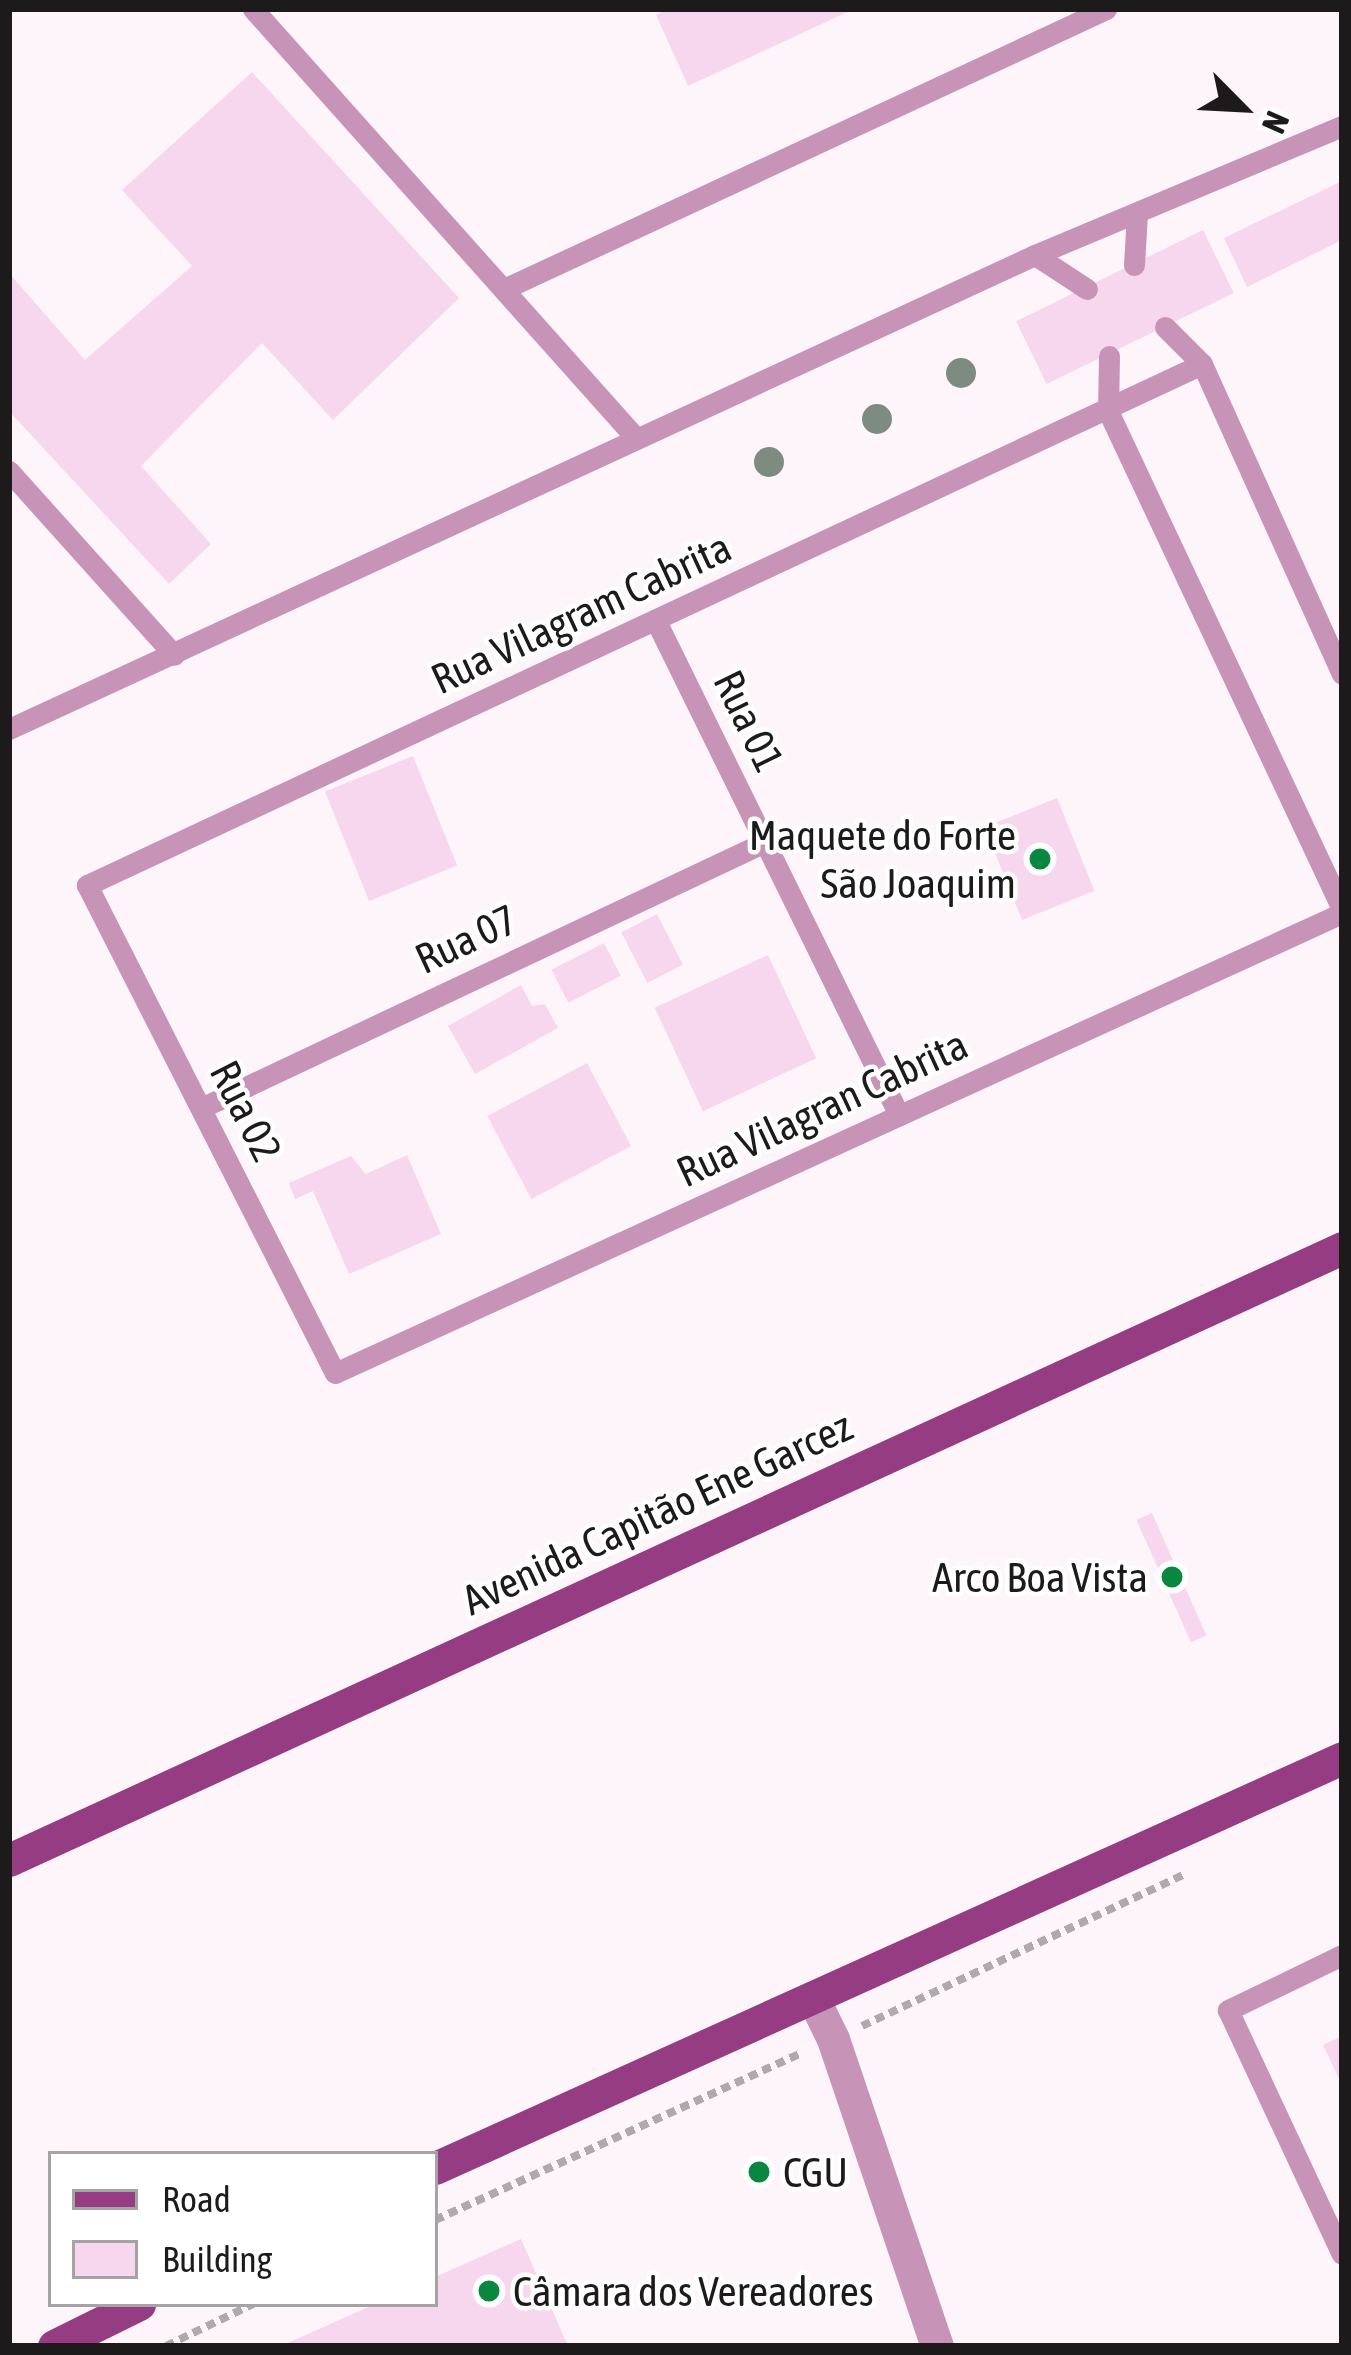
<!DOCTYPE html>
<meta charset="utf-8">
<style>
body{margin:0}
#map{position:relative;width:1351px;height:2355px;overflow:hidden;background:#fdf5fa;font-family:"Asap Condensed",sans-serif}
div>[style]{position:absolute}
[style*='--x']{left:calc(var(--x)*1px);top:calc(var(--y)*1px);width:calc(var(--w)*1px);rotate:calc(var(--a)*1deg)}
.building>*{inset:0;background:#f6d7ed;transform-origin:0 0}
.path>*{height:8px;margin-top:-4px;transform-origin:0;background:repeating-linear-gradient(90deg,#afa8ac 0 9px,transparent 0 15px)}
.service>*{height:21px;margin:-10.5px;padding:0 10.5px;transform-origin:10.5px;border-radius:10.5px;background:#c794b8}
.minor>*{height:33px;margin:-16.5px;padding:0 16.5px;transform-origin:16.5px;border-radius:16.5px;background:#c794b8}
.primary>*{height:33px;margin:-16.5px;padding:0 16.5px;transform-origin:16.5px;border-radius:16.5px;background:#953c82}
.trees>*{width:30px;height:30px;margin:-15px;border-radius:50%;background:#7d8b81}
.dots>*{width:33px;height:33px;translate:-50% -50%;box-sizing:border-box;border:6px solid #fff;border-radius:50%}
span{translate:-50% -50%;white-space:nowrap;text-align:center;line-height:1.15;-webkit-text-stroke:9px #fff;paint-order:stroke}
.street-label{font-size:42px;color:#1d1a1c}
.poi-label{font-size:42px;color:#1d1a1c}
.right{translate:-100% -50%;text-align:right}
.left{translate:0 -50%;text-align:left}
.frame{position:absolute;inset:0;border:12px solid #1d1a1c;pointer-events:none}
.legend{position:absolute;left:48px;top:2151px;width:390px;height:156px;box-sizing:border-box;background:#fff;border:3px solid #a5a3a4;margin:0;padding:15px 21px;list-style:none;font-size:36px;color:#1d1a1c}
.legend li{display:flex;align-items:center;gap:24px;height:60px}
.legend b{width:60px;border:3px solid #a5a3a4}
.north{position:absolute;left:1183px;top:48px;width:120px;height:120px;-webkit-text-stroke:9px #fff;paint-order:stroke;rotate:114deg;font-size:33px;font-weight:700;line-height:48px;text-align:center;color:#1d1a1c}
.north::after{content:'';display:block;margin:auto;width:42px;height:54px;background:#1d1a1c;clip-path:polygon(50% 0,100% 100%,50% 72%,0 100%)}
</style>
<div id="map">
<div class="building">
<i style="clip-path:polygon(668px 9px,854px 9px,688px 86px,656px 15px)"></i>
<i style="clip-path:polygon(252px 72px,459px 298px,333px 420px,262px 343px,141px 466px,211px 544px,169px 584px,9px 411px,9px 273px,85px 360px,192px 266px,122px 190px)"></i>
<i style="clip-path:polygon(1342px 181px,1342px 240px,1247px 287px,1224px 238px)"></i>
<i style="left:1203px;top:230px;width:70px;height:208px;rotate:64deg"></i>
<i style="left:413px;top:756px;width:118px;height:95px;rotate:68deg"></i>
<i style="left:1057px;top:798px;width:100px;height:78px;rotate:68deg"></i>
<i style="left:657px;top:914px;width:57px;height:40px;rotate:63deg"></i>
<i style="left:604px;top:943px;width:37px;height:59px;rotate:63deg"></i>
<i style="left:768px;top:955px;width:114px;height:125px;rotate:65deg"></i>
<i style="clip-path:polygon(521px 985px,532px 1006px,545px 1004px,558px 1028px,475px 1074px,448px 1026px)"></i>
<i style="left:587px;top:1063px;width:94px;height:113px;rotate:62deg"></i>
<i style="clip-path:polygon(407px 1155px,441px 1234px,349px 1274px,313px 1191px,295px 1199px,289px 1183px,351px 1156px,366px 1174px)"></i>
<i style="left:1152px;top:1513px;width:134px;height:17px;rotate:66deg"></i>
<i style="clip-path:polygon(1342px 2036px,1342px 2085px,1323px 2045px)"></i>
<i style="clip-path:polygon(521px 2239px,568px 2346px,281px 2346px,375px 2304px,435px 2304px,435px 2277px)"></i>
</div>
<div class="path">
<i style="--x:862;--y:2026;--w:357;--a:-25.2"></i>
<i style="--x:435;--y:2220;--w:400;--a:-24.5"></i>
<i style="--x:166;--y:2346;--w:97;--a:-25.8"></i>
</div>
<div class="service">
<i style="--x:253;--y:9;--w:574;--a:48.25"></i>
<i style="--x:1035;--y:255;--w:62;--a:33.2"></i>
<i style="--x:1134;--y:265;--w:52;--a:-86.7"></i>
<i style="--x:504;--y:289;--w:664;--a:-24.94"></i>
<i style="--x:1165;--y:327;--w:52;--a:45"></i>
<i style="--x:1202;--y:364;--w:340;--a:65.7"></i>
<i style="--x:1109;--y:356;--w:55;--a:91"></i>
<i style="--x:1108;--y:411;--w:550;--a:64.83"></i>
<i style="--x:1202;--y:364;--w:1231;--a:154.95"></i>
<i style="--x:87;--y:885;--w:547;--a:63.06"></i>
<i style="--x:335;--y:1373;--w:1107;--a:-24.55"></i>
<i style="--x:9;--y:471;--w:247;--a:48.1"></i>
<i style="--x:656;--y:621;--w:551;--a:63.81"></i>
<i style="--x:9;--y:729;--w:1130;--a:-24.8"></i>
<i style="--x:1035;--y:255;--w:333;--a:-22.8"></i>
<i style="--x:201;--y:1108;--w:624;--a:-25.25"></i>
<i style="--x:1342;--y:1955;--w:127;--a:154.2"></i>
<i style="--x:1228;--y:2010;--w:269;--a:65"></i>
</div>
<div class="minor">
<i style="--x:814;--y:2000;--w:43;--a:64"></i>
<i style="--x:833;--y:2039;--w:324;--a:71.3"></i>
</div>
<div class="primary">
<i style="--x:9;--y:1860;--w:1467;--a:-24.66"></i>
<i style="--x:435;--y:2168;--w:995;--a:-24.32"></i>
<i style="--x:54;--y:2346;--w:95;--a:-26.3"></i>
</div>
<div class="trees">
<i style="left:961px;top:373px"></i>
<i style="left:877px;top:419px"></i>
<i style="left:769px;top:462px"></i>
</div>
<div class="dots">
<i style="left:1040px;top:859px;background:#098741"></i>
<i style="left:1172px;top:1577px;background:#098741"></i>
<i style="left:759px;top:2172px;background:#098741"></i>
<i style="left:489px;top:2291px;background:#098741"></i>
</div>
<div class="street-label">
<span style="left:581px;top:613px;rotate:-25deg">Rua Vilagram Cabrita</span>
<span style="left:749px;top:721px;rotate:64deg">Rua 01</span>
<span style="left:466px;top:939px;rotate:-25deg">Rua 07</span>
<span style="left:822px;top:1108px;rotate:-25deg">Rua Vilagran Cabrita</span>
<span style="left:246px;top:1111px;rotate:63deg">Rua 02</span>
<span style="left:657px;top:1513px;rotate:-25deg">Avenida Capitão Ene Garcez</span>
</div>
<div class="poi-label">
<span class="right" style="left:1016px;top:859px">Maquete do Forte<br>São Joaquim</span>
<span class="right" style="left:1148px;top:1577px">Arco Boa Vista</span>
<span class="left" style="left:783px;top:2172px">CGU</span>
<span class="left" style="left:513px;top:2291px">Câmara dos Vereadores</span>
</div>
<div class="frame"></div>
<ul class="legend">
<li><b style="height:15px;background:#953c82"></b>Road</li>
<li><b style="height:33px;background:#f6d7ed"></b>Building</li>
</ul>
<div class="north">N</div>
</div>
